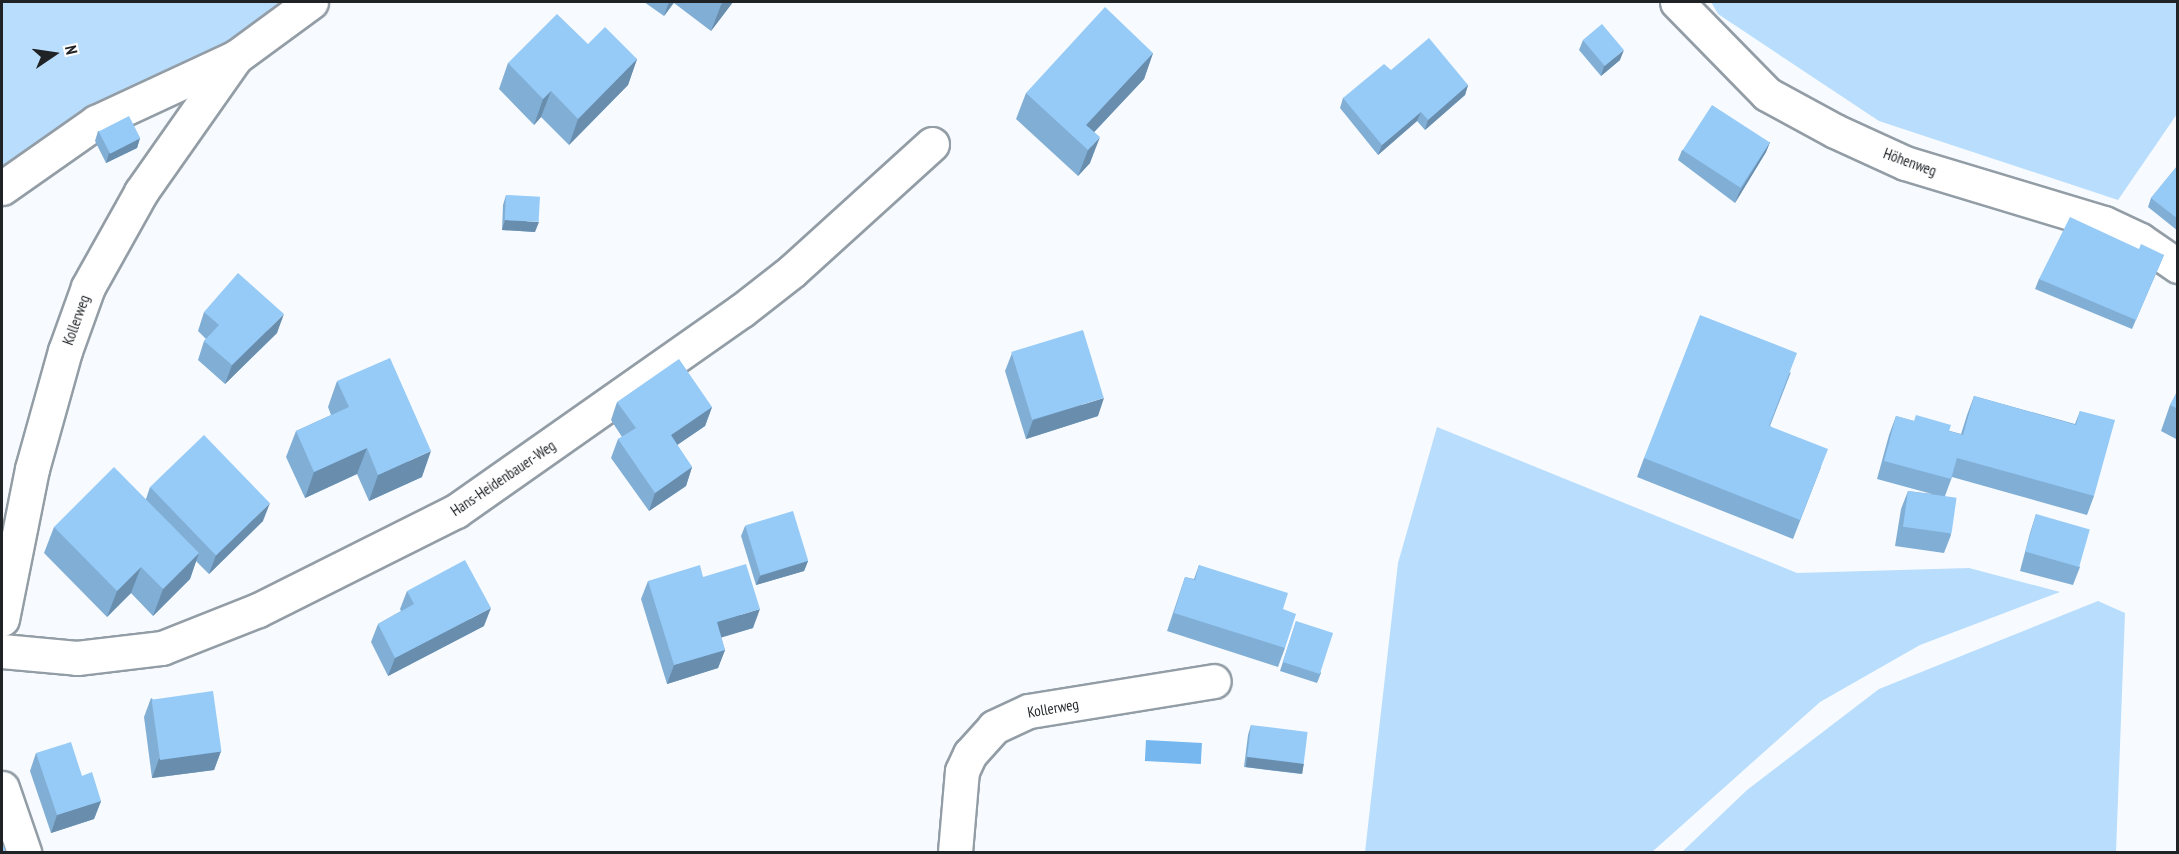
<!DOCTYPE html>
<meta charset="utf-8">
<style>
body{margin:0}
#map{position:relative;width:2179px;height:854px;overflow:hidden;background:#f7fbff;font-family:"PT Sans Narrow",sans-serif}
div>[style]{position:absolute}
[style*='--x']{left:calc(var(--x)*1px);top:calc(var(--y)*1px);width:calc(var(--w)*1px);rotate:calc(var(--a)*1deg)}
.green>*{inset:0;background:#b9ddfd}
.water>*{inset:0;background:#75b7ee;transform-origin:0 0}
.roads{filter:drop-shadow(2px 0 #939da6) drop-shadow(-2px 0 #939da6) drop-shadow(0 2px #939da6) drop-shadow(0 -2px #939da6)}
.minor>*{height:33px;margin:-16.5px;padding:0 16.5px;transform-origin:16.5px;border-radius:16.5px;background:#fff}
.wall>*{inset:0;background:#81aed4}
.shaded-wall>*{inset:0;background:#698dad;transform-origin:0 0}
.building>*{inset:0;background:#96caf7;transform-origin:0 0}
span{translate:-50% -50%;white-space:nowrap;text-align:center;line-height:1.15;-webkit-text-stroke:5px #fff;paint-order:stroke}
.street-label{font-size:15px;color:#1f2326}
.frame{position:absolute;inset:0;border:3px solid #1f2326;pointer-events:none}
.north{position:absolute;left:24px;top:24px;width:60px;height:60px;-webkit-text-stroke:4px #fff;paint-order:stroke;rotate:77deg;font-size:16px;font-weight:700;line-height:24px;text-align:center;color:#1f2326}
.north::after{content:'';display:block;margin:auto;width:21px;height:27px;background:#1f2326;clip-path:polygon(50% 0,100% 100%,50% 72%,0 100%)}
</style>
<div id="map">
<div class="green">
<i style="clip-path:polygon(2px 2px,291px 2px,240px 40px,2px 172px)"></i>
<i style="clip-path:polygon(1711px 2px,2177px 2px,2177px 114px,2118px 200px,1879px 121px,1718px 14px)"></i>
<i style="clip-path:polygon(1437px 427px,1797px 573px,1969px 568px,2060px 592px,1920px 645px,1820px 702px,1652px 852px,1365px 852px,1398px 563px)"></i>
<i style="clip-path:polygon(2098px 601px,2125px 613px,2116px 852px,1682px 852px,1747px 790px,1879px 689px)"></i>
</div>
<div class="water">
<i style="left:1146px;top:740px;width:56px;height:21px;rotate:3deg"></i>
</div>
<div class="roads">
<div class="minor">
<i style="--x:1677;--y:2;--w:129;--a:45.6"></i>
<i style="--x:1767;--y:94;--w:77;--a:28.6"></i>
<i style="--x:1835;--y:131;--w:77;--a:24.6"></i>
<i style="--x:1905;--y:163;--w:208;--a:16.8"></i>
<i style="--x:2104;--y:223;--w:40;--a:25"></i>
<i style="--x:2140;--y:240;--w:46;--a:34.4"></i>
<i style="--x:2;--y:188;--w:115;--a:-35.1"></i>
<i style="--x:96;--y:122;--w:154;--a:-24.9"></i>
<i style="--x:236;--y:57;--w:93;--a:-36.3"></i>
<i style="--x:2;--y:619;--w:153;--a:-78.7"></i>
<i style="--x:32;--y:469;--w:123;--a:-74.4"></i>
<i style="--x:65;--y:351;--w:68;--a:-70.2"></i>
<i style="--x:88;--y:287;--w:109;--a:-60.8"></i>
<i style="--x:141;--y:192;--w:165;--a:-54.9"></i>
<i style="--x:2;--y:651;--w:75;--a:5.3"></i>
<i style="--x:77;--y:658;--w:86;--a:-6.7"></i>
<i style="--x:162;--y:648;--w:103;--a:-21.6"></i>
<i style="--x:258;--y:610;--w:221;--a:-26.6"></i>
<i style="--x:456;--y:511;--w:348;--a:-35.1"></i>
<i style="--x:741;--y:311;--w:65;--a:-38.1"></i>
<i style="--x:792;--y:271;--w:189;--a:-42.2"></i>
<i style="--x:2;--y:788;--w:68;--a:71"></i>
<i style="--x:955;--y:852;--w:81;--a:-85.1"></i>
<i style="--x:962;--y:771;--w:19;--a:-65"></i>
<i style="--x:970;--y:754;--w:36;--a:-48"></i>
<i style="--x:994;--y:727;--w:38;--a:-25"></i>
<i style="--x:1029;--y:711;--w:187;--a:-9.2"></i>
</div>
</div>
<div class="wall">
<i style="clip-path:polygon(644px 2px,733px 2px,711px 31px,674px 3px,664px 16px)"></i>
<i style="clip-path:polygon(1583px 40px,1620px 60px,1601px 76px,1579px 50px)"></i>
<i style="clip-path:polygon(588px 44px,637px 59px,628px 85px,569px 145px,541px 117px,534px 125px,499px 89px,508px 63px)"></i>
<i style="clip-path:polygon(1153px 53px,1144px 79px,1094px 132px,1090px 163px,1078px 176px,1016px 119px,1026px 93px)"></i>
<i style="clip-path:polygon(1391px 70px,1468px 85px,1465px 95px,1425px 130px,1417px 121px,1378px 155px,1340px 108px,1343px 98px)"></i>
<i style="clip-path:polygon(98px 131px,140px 138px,137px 148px,106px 163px,95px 141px)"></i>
<i style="clip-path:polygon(1770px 142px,1766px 152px,1735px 203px,1678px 160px,1682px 150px)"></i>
<i style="clip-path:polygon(2178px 165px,2178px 231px,2148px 207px,2151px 198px)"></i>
<i style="clip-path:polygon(506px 195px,535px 232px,502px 230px,503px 205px)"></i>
<i style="clip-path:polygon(2139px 249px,2164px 255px,2132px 329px,2035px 289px,2039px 279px)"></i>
<i style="clip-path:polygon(204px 312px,277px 333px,225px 384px,198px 360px,204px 341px,206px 339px,198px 331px)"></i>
<i style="clip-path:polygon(1012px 353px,1098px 416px,1026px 439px,1005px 371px)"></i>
<i style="clip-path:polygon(1791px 372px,1770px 426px,1821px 467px,1793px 539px,1637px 477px,1644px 458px)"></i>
<i style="clip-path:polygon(337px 381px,422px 477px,369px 501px,357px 474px,305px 498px,286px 457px,296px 431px,331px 415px,328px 407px)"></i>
<i style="clip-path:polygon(2178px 390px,2178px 440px,2161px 431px,2170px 405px)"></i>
<i style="clip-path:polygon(1974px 396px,2075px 424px,2080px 411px,2094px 496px,2087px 515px,1952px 477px,1945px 496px,1951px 535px,1944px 553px,1895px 546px,1901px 509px,1908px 491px,1932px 494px,1877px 479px,1889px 435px,1896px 416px,1961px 434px,1967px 415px)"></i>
<i style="clip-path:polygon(617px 402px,712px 407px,705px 426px,677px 445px,692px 467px,686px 486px,649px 511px,611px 458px,618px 439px,622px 437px,611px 420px)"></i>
<i style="clip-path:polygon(150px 487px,263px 521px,209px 574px,196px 561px,190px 579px,153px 616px,131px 593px,107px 617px,44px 553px,54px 527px,146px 499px)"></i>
<i style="clip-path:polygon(2036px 514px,2080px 567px,2073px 585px,2020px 571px,2030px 533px)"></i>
<i style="clip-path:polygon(745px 526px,808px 561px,804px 571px,756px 585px,741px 536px)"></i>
<i style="clip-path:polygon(1199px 565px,1283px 609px,1285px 648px,1278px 667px,1167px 631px,1185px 577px,1194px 579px)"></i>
<i style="clip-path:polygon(703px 577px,753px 628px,721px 637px,725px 650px,718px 668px,667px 684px,641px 599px,648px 581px)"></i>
<i style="clip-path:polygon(407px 591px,484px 626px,388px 676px,371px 642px,378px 624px,401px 611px,400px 609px)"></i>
<i style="clip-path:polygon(1296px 621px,1321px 673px,1317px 683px,1280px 671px)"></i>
<i style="clip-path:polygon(151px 698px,221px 751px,214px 770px,152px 778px,144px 717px)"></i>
<i style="clip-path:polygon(1251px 725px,1304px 764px,1301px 774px,1244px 767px,1248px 735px)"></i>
<i style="clip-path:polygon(36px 753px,82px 776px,101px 801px,94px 819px,51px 833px,30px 771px)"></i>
</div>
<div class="shaded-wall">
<i style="clip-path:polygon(669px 2px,674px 2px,664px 16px)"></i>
<i style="clip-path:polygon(723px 2px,733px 2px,711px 31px,721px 5px)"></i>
<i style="clip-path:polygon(1624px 50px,1620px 60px,1601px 76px,1604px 66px)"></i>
<i style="clip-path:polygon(1153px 53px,1144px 79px,1082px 145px,1086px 125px)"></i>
<i style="clip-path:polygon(637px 59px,628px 85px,569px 145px,578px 119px)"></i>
<i style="clip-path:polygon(1468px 85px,1465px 95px,1425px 130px,1428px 120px)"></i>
<i style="clip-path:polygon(551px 91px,541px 117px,534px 125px,543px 99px)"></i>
<i style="clip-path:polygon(1421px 112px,1417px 121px,1378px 155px,1382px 145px)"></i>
<i style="clip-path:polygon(1100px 137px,1090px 163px,1078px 176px,1088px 150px)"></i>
<i style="clip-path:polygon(140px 138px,137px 148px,106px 163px,109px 153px)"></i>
<i style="clip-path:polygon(1770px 142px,1766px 152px,1735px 203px,1739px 193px)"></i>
<i style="clip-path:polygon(505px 220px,539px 222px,535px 232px,502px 230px)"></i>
<i style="clip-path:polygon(284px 314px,277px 333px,225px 384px,232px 365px)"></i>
<i style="clip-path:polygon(1104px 398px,1098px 416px,1026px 439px,1033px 420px)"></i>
<i style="clip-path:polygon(712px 407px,705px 426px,664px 454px,671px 435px)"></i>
<i style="clip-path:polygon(367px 448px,357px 474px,305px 498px,314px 472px)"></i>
<i style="clip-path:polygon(431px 451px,422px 477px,369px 501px,378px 475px)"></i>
<i style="clip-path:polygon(692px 467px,686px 486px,649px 511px,655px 493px)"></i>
<i style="clip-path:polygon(270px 503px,263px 521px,209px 574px,216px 555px)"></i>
<i style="clip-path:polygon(199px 553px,190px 579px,153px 616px,163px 589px)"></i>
<i style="clip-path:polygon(808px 561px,804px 571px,756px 585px,760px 576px)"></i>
<i style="clip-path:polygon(141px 567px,131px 593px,107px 617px,117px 591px)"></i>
<i style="clip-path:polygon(491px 608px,484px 626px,388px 676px,395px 658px)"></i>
<i style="clip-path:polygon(760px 609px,753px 628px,710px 641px,717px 622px)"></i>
<i style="clip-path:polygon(725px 650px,718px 668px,667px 684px,674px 665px)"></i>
<i style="clip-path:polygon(221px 751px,214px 770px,152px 778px,159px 759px)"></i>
<i style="left:1247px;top:757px;width:57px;height:10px;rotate:7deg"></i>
<i style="clip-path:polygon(101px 801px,94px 819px,51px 833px,57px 815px)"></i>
</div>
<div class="building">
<i style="clip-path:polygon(1105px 7px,1153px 53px,1086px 125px,1100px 137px,1088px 150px,1026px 93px)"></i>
<i style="clip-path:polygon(557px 14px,588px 44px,605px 27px,637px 59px,578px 119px,551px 91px,543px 99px,508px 63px)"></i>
<i style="left:1602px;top:24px;width:34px;height:25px;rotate:50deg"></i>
<i style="clip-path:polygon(1429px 38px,1468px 85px,1428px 120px,1421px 112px,1382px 145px,1343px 98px,1384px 64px,1391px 70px)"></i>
<i style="left:1712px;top:105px;width:69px;height:54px;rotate:33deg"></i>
<i style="left:129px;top:116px;width:25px;height:34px;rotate:63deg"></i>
<i style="clip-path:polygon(2178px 165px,2178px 219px,2151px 198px)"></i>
<i style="left:506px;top:195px;width:34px;height:25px;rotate:3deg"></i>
<i style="clip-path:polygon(2070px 217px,2139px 249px,2141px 244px,2164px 255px,2136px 320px,2039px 279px)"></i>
<i style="clip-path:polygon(238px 273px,284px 314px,232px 365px,204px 341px,219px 325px,204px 312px)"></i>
<i style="clip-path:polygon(1700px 315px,1797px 353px,1769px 426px,1828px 449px,1800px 520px,1644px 458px)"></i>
<i style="left:1083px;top:330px;width:71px;height:75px;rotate:73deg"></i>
<i style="clip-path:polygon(390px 358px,431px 451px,378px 475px,367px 448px,314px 472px,296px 431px,349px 407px,337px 381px)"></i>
<i style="clip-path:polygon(679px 359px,712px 407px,671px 435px,692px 467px,655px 493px,618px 439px,636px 428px,617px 402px)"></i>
<i style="clip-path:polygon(2178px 390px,2178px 409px,2170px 405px)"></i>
<i style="clip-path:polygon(1974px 396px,2076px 425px,2080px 411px,2115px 420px,2094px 496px,1957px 458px,1951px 479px,1884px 461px,1896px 416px,1914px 421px,1916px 415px,1951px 425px,1949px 431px,1963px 435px)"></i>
<i style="left:204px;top:435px;width:95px;height:75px;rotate:46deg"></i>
<i style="clip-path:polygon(114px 467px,199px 553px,163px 589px,141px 567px,117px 591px,54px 527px)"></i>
<i style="left:1908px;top:491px;width:49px;height:36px;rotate:8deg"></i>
<i style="left:793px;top:511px;width:52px;height:50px;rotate:73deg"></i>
<i style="left:2036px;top:514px;width:56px;height:39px;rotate:16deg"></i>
<i style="clip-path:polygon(465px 560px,491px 608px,395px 658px,378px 624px,414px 604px,407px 591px)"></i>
<i style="clip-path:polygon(746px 564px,760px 609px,717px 622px,725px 650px,674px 665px,648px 581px,700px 565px,703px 577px)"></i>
<i style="clip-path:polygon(1199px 565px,1288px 593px,1283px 609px,1296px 614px,1285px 648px,1174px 613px,1185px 577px,1195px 580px)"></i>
<i style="left:1296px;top:621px;width:39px;height:43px;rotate:18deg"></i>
<i style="left:213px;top:691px;width:61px;height:62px;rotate:82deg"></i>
<i style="left:1251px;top:725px;width:57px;height:32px;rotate:7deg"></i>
<i style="clip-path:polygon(71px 742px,82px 776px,92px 772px,101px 801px,57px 815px,36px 753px)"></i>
<i style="clip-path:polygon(2px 842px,6px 852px,2px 852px)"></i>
</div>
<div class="street-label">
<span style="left:1910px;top:162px;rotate:20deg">Höhenweg</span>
<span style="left:76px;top:320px;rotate:-70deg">Kollerweg</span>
<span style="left:503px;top:478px;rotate:-34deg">Hans-Heidenbauer-Weg</span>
<span style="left:1053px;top:708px;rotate:-10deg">Kollerweg</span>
</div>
<div class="frame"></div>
<div class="north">N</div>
</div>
